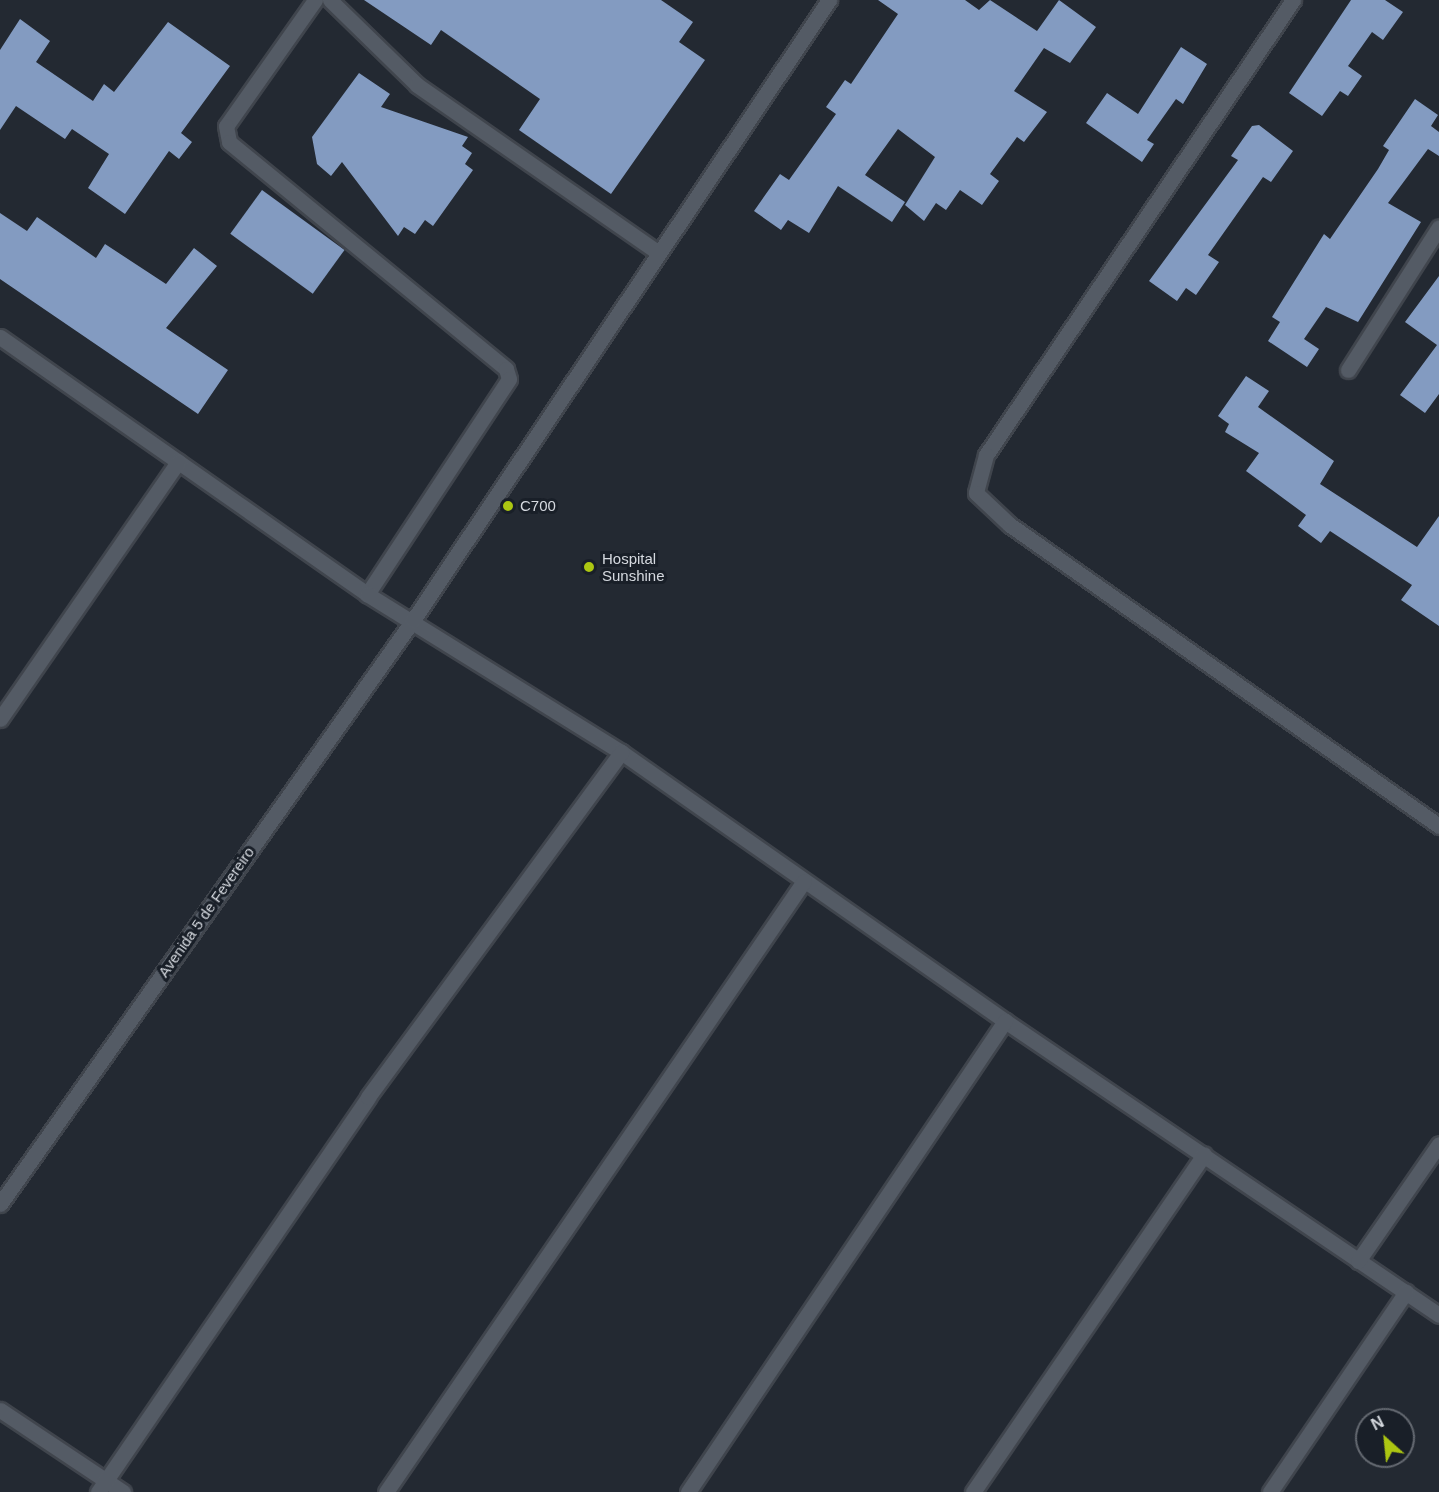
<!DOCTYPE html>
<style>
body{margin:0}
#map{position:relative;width:1439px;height:1492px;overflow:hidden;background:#232932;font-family:Helvetica,sans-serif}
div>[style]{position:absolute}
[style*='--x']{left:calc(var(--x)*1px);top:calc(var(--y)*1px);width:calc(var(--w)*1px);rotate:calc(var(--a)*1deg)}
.building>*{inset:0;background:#839bc1;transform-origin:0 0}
.roads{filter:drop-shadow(2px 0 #40454d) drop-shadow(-2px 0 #40454d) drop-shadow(0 2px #40454d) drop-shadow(0 -2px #40454d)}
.minor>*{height:15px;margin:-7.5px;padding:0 7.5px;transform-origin:7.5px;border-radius:7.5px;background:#545b65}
.dots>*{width:16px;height:16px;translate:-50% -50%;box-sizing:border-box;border:3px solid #191f28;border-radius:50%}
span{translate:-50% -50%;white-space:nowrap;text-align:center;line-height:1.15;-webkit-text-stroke:6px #191f28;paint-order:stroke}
.poi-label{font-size:15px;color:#d5d9df}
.left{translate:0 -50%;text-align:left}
.street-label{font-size:15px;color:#d5d9df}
.north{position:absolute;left:1355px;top:1408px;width:60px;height:60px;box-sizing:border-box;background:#191f28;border:2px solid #646971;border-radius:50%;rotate:333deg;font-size:16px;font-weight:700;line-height:24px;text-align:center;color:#d5d9df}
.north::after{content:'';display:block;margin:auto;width:21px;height:27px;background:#acc612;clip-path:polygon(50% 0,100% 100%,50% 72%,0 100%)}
</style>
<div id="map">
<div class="building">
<i style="clip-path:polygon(364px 0,661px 0,693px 22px,679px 42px,705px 60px,611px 194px,519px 130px,540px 99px,441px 30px,431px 45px)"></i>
<i style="clip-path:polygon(878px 0,965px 0,979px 10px,990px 0,1037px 31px,1059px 0,1096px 27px,1070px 63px,1044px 48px,1014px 91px,1047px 112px,1024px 142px,1017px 137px,990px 174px,999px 181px,982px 205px,960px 190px,946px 210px,936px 203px,924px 221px,905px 205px,935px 157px,898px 129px,865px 175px,905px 202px,892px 222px,838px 186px,809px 233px,788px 220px,781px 230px,754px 211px,780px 174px,789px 180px,836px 114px,826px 107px,845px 80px,851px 84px,898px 14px)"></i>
<i style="clip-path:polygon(1351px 0,1385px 0,1403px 12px,1383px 40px,1372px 32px,1348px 66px,1362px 76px,1348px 96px,1340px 91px,1322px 116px,1289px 93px)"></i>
<i style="clip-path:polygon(20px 19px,50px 41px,36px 62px,93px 101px,104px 84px,114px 92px,168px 22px,230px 66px,181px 133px,192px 142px,179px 159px,169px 151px,125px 214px,88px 188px,109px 154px,72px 129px,65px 139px,16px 106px,0 130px,0 50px)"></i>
<i style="clip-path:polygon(1181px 47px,1207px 64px,1183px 104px,1176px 99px,1147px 140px,1154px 144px,1142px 162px,1086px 123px,1107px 93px,1138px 114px)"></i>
<i style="clip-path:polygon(359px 73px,390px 94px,381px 107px,468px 137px,462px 146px,472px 153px,465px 164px,473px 170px,433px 226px,425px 220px,415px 234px,404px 227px,398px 236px,342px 162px,331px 176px,317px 164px,312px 137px)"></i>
<i style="clip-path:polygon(1415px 99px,1438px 115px,1431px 126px,1439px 132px,1439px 156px,1428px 149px,1388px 203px,1421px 222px,1358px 322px,1326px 307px,1304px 339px,1319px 349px,1307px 367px,1268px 341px,1280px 322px,1272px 317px,1324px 234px,1330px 239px,1378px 169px,1389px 150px,1383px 146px)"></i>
<i style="clip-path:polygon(1259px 125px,1293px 151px,1271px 182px,1263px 177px,1208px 255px,1219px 262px,1196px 295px,1186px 288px,1177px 301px,1149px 281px,1238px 160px,1231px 156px,1252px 126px)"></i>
<i style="left:262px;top:190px;width:102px;height:54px;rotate:36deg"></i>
<i style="clip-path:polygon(0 213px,27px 231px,37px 217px,96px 258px,105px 244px,166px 284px,194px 248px,217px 266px,166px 328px,228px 370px,198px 414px,0 279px)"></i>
<i style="clip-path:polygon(1439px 276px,1439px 394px,1425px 413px,1400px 395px,1437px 345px,1405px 322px)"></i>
<i style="clip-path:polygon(1246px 376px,1269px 391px,1258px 407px,1334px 461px,1320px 484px,1417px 547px,1439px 516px,1439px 626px,1401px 600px,1412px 585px,1330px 531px,1321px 543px,1298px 526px,1306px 515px,1246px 471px,1259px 453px,1225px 432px,1229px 424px,1218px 416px)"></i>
</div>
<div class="roads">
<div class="minor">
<i style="--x:315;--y:0;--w:154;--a:125.2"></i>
<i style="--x:226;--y:126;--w:16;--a:79"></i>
<i style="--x:229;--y:142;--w:358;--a:39.3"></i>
<i style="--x:506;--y:369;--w:10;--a:73"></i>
<i style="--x:509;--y:379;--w:258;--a:123.4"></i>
<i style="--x:330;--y:0;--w:122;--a:44.3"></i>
<i style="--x:417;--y:85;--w:292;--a:34.8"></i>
<i style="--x:1293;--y:0;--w:549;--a:124.01"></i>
<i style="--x:986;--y:455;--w:39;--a:105"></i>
<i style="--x:976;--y:493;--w:47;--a:43.3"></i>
<i style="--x:1010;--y:525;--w:524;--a:35.05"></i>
<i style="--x:0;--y:337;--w:448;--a:35"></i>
<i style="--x:367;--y:594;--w:299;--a:31.9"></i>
<i style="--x:621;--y:752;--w:469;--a:35"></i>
<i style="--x:1005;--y:1021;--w:524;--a:34.11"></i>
<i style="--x:1348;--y:370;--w:169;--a:-57.5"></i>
<i style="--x:0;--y:719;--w:313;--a:-55.3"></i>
<i style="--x:0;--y:1204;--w:715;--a:-54.73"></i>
<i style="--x:413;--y:620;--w:747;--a:-56.14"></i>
<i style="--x:1358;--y:1261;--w:142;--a:-55.3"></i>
<i style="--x:0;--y:1410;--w:148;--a:33.7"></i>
<i style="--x:98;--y:1492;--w:478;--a:-55.6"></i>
<i style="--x:368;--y:1097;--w:428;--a:-53.7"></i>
<i style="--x:386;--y:1492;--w:740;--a:-55.62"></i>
<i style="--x:688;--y:1492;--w:568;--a:-56.06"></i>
<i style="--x:973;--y:1492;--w:409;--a:-55.6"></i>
<i style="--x:1270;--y:1492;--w:242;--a:-55.8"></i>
</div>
</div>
<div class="dots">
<i style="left:508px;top:506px;background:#acc612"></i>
<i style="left:589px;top:567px;background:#acc612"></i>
</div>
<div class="poi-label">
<span class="left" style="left:520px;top:506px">C700</span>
<span class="left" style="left:602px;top:567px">Hospital<br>Sunshine</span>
</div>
<div class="street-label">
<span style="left:206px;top:912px;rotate:-55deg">Avenida 5 de Fevereiro</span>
</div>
<div class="north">N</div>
</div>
